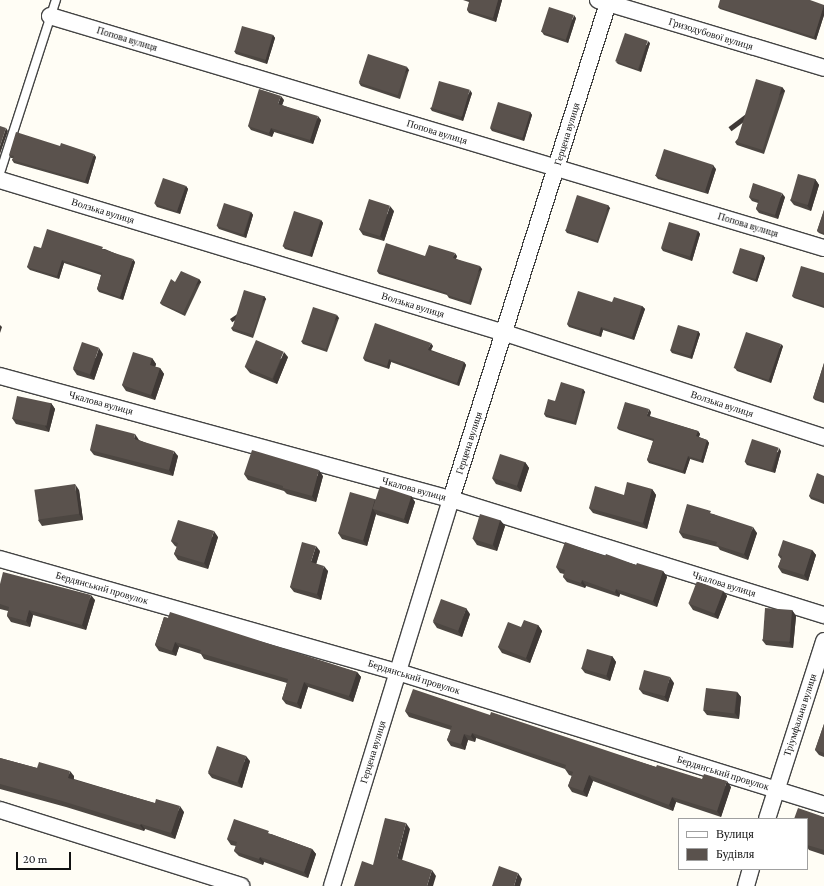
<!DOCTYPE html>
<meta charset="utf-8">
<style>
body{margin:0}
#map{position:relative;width:824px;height:886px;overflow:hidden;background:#fffdf5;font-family:"Crimson Pro",serif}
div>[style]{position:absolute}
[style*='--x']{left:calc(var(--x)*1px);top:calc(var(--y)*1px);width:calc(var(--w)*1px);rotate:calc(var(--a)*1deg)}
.roads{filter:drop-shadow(1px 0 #444) drop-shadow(-1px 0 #444) drop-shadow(0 1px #444) drop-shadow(0 -1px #444)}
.lane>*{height:8px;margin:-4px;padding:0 4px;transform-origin:4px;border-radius:4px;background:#fff}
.street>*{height:16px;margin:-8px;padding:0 8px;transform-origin:8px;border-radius:8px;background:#fff}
.wall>*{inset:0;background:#4d4742}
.shaded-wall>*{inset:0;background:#3f3936;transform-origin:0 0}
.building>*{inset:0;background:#5a524d;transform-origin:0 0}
span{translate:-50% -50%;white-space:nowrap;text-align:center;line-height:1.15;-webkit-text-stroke:4px #fff;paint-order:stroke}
.street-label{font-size:10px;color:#111}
.legend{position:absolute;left:678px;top:818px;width:130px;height:52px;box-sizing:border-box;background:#fff;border:1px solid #a0a0a0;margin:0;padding:5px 7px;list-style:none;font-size:12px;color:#111}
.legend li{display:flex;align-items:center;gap:8px;height:20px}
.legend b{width:20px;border:1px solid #a0a0a0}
.scale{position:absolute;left:16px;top:852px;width:55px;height:18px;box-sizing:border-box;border:2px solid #111;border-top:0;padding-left:5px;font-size:12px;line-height:14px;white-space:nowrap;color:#111;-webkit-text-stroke:3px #fff;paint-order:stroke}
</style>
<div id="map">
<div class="roads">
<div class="lane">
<i style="--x:0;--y:173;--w:182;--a:-72.1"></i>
</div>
<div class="street">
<i style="--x:598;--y:0;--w:236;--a:16.7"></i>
<i style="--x:50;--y:16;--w:808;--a:16.69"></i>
<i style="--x:0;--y:180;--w:528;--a:16.86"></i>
<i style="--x:505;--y:333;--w:336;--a:18.1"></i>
<i style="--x:0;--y:376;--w:467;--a:15.3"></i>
<i style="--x:451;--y:499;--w:391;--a:17.3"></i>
<i style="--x:0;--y:559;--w:414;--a:15.9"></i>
<i style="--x:398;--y:672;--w:446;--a:17.3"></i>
<i style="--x:0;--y:810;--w:253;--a:17.5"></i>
<i style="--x:767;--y:819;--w:187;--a:-72.2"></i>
<i style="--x:332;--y:886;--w:405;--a:-72.9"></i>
<i style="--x:451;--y:499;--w:523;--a:-72.43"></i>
<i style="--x:746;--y:886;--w:18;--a:-74"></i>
</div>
</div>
<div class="wall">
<i style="clip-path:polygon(463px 0,502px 0,496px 22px,469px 13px,467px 10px,469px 2px)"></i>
<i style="clip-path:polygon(824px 5px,824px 15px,816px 40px,720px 9px,718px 7px)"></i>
<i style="clip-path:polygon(576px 18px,568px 43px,544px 35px,542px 32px)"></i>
<i style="clip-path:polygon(273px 35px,275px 38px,267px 64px,236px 54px,234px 51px)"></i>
<i style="clip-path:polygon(650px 43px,641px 72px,618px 64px,616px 62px)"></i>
<i style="clip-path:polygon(409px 70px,400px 99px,361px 86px,359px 83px)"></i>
<i style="clip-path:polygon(782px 87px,785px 91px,764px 154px,737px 145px,735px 142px)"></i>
<i style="clip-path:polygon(472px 93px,463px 121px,432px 111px,430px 108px)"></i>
<i style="clip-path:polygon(284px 100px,282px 105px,321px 120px,313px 144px,274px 132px,272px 137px,251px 130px,248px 126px)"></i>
<i style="clip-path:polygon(530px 112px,532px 115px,524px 141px,492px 131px,490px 128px)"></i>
<i style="clip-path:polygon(60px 146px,96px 157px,88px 184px,14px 163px,12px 160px,13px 158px,11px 158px,9px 155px)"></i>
<i style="clip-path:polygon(716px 169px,708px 194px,658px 179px,655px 175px)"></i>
<i style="clip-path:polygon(815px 179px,819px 185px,811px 211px,794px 205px,790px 200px)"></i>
<i style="clip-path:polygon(186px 186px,188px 189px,180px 214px,157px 207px,155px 204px)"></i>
<i style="clip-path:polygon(749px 197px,785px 197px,778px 219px,759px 213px,756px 209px,758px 203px,752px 201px)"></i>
<i style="clip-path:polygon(610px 208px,598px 243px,567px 233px,565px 230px)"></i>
<i style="clip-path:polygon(824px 210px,824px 235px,819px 233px,817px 231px)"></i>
<i style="clip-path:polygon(394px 211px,384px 241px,363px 235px,359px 229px)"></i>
<i style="clip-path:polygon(251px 212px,253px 215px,246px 238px,219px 229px,217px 226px)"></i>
<i style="clip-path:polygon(321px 220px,323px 223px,312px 257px,285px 249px,283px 246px)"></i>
<i style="clip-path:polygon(698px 231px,700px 234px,692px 261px,663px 251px,661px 248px)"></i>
<i style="clip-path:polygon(41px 248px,105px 249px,135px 262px,123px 300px,99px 292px,97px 289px,101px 275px,64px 263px,59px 279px,30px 270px,27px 267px)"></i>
<i style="clip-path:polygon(763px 255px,765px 258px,757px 282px,734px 274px,732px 272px)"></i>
<i style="clip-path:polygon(425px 256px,457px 256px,456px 259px,482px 269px,471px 305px,449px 298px,447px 295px,379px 274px,377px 271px)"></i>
<i style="clip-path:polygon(824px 273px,824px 308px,794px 298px,792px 296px)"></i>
<i style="clip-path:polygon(199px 279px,201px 282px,185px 316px,162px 305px,160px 303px,175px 282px)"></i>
<i style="clip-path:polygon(264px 296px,266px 299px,253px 338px,233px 331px,231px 328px)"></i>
<i style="clip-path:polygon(642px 306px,645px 309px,634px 340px,603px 330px,601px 337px,569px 327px,567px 324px)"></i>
<i style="clip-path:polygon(339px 318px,327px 352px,303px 344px,301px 341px)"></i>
<i style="clip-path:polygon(698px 331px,700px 334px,692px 359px,672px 353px,670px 350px)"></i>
<i style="clip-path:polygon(433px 346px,431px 350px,464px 362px,466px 365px,459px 386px,391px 362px,389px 369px,365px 361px,363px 358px)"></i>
<i style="clip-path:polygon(783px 346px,771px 383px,737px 371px,735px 368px)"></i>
<i style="clip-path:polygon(103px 354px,94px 380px,77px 375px,73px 369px)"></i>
<i style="clip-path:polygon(288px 357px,277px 384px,250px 373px,245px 367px)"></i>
<i style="clip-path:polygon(152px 358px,156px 364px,155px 367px,160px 368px,164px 374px,155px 400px,126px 391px,122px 385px)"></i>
<i style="clip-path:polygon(824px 363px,824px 403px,815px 400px,813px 398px)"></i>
<i style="clip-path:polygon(583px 389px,585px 392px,576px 425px,546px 417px,544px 414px,555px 401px)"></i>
<i style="clip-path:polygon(51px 403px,55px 409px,49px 432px,16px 424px,12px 418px)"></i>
<i style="clip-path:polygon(651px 412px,650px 416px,698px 431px,700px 434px,699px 437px,707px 440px,709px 443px,703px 463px,690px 459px,685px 474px,649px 463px,647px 460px,653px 441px,619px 430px,617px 428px)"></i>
<i style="clip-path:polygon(139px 440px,178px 456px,173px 476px,94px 455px,90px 450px)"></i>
<i style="clip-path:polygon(781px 451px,775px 473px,747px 465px,745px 462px)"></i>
<i style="clip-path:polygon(525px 462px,529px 468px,521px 492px,496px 484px,492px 478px)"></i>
<i style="clip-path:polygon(244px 474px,323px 476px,316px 502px,287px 494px,284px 491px,248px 480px)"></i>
<i style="clip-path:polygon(824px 476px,824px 504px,811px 499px,809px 496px)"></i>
<i style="clip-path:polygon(652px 489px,656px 495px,647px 529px,593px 513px,589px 508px,624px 495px)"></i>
<i style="clip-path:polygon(79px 490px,83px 520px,42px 526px,38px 520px)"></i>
<i style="clip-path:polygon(411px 496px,415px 502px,408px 524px,377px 515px,376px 514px,367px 546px,342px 539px,338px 533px,375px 499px,376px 500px)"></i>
<i style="clip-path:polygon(713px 514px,757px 533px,748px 560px,720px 550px,718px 547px,683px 538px,679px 532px)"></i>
<i style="clip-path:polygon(500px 520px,505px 526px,497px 551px,477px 545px,473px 539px)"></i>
<i style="clip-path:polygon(218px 537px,208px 569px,178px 560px,174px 554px,177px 547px,175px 546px,171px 541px)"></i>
<i style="clip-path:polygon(812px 550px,816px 555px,808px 581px,782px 573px,778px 567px,781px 559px,778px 555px)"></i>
<i style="clip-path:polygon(320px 551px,316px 564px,328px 571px,321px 600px,294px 592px,290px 587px)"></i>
<i style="clip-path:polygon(605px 556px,636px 565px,663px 571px,667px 577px,657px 607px,620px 594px,619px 597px,586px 586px,585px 588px,567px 582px,563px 577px,564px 574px,560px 573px,556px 567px)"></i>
<i style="clip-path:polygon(0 584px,95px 600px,86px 630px,33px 615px,30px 627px,11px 622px,7px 616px,8px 611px,0 609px)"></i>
<i style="clip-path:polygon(723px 591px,727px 596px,718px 619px,693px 610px,689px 604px)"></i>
<i style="clip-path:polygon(792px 610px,796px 616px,793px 648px,766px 645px,762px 640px)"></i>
<i style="clip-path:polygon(470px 614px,462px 637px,437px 628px,433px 622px)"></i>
<i style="clip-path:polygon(164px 617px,357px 672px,361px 677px,353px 702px,308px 687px,301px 709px,286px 704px,282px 699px,287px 683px,204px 659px,201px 654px,179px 647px,176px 656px,159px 651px,155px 645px)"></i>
<i style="clip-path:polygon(538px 625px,542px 631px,530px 663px,502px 653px,498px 647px,521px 627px)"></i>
<i style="clip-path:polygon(612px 656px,616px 662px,610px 681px,585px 673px,581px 668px)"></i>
<i style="clip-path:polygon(674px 683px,668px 702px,643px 694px,639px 689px)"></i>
<i style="clip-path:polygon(737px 692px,741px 697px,739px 719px,707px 715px,703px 710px)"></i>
<i style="clip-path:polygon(405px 711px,490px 715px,656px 767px,731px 787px,721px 817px,676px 802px,673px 811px,593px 781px,587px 797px,572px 792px,568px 786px,572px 776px,569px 775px,565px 769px,476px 738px,475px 742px,468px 740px,465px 750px,451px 746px,447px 740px,451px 730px,409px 717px)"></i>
<i style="clip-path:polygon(824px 724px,824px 757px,819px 755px,815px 750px)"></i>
<i style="clip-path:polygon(0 758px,37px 768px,74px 776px,74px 779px,184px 812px,175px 839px,145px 829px,144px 831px,66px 807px,0 789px)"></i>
<i style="clip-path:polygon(250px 761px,242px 788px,212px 778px,208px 773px)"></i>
<i style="clip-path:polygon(824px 817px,824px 855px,809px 850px,807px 847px,807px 819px)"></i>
<i style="clip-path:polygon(271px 834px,312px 849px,316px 854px,308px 878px,264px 862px,263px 865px,239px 856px,234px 851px,236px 846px,231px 845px,227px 839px)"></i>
</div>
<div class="shaded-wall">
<i style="clip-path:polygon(498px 0,502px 0,496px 22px,493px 18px)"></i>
<i style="clip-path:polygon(824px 5px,824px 15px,816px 40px,814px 37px)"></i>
<i style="clip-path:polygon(574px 15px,576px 18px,568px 43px,566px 40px)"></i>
<i style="clip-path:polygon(273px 35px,275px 38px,267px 64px,265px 61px)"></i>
<i style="clip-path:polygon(648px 41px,650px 43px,641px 72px,639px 69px)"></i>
<i style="left:407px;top:67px;width:4px;height:30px;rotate:56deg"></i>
<i style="left:782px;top:87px;width:5px;height:67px;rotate:53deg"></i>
<i style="clip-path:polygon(470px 90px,472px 93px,463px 121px,461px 118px)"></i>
<i style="clip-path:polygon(281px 96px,284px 100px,281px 108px,278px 104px)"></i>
<i style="clip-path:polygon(530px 112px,532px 115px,524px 141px,522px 138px)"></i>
<i style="clip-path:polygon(318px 116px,321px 120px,313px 144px,310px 140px)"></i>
<i style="clip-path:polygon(6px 128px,8px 131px,0 154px,0 146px)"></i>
<i style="clip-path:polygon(271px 128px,274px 132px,272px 137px,269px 133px)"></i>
<i style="clip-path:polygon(94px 154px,96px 157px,88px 184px,85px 181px)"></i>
<i style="clip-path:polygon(713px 165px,716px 169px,708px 194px,705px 190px)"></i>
<i style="clip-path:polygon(815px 179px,819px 185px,811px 211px,807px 205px)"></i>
<i style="clip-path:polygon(186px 186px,188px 189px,180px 214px,177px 211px)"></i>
<i style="clip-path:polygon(782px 193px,785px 197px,778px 219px,775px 215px)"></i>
<i style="left:608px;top:205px;width:4px;height:37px;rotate:56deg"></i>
<i style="clip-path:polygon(390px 206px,394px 211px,384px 241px,380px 236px)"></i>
<i style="clip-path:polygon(251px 212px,253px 215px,246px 238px,244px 235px)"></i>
<i style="clip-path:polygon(321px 220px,323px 223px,312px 257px,310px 255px)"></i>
<i style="clip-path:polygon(698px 231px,700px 234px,692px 261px,690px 258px)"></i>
<i style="clip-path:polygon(455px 253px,457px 256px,455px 261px,453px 258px)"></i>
<i style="clip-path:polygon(763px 255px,765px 258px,757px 282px,755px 279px)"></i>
<i style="clip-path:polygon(133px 259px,135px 262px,123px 300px,120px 297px)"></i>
<i style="clip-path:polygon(62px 260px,64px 263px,59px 279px,57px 276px)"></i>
<i style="left:480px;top:266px;width:4px;height:38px;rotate:56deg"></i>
<i style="left:199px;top:279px;width:4px;height:38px;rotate:56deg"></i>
<i style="left:264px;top:296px;width:4px;height:41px;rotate:56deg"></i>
<i style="clip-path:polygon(642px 306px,645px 309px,634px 340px,632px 337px)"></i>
<i style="left:337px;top:315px;width:4px;height:36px;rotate:56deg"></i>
<i style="clip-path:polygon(0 325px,2px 327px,0 333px)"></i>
<i style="clip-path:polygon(601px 327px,603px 330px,601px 337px,599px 334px)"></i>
<i style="clip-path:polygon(698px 331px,700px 334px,692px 359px,690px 356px)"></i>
<i style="clip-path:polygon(431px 343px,433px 346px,430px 352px,428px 350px)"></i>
<i style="clip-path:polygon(781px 344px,783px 346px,771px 383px,769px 380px)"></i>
<i style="clip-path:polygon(99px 348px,103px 354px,94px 380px,90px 375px)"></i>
<i style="clip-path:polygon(284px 352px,288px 357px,277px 384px,273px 379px)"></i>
<i style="clip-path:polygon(152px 358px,156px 364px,154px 371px,150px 365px)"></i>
<i style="clip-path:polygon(389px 359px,391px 362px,389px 369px,387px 366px)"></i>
<i style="clip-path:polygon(464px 362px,466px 365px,459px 386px,457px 383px)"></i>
<i style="clip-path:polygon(160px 368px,164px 374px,155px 400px,151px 395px)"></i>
<i style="left:583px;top:389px;width:4px;height:34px;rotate:56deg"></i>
<i style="clip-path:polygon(51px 403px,55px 409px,49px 432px,45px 426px)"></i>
<i style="clip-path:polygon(649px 409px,651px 412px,649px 418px,647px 416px)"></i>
<i style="clip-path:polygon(698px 431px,700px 434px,698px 439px,696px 436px)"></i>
<i style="clip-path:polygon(135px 434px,139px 440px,138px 445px,134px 439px)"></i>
<i style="clip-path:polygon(707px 440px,709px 443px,703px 463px,701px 460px)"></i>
<i style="clip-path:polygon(779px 448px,781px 451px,775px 473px,773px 470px)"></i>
<i style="clip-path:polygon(174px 451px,178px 456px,173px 476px,169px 470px)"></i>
<i style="clip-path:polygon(688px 456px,690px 459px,685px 474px,683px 471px)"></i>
<i style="clip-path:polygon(525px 462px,529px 468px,521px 492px,517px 486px)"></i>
<i style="clip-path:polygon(319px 470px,323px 476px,316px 502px,312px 496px)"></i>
<i style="clip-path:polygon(75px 484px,79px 490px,83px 520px,79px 514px)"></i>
<i style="clip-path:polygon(652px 489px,656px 495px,647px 529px,643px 523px)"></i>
<i style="clip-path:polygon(411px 496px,415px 502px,408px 524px,404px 519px)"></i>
<i style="clip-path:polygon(375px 499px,379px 505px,373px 509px,376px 514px,367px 546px,363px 540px)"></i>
<i style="clip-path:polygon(500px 520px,505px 526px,497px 551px,493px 545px)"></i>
<i style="clip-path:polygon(753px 527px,757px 533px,748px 560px,744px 554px)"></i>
<i style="clip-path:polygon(214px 531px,218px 537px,208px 569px,204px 563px)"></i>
<i style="clip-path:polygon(316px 546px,320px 551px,315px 568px,311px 562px)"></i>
<i style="clip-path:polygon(812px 550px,816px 555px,808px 581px,804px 575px)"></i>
<i style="clip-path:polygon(324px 566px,328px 571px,321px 600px,317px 594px)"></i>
<i style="clip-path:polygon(663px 571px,667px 577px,657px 607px,653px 601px)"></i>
<i style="clip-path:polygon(582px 580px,586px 586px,585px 588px,581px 583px)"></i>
<i style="clip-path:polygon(616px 589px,620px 594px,619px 597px,615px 592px)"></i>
<i style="clip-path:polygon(723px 591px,727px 596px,718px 619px,714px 614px)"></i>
<i style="clip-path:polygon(91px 595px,95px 600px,86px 630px,82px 625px)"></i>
<i style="clip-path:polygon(466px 608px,470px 614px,462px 637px,458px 631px)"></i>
<i style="clip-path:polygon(29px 610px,33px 615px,30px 627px,26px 621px)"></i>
<i style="clip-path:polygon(792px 610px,796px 616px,793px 648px,789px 642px)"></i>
<i style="clip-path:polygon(538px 625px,542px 631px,530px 663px,526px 658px)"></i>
<i style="clip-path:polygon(175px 642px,179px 647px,176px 656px,172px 651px)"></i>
<i style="clip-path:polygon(612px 656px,616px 662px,610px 681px,606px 675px)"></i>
<i style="clip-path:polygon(357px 672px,361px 677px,353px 702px,349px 696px)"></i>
<i style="clip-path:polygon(670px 677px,674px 683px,668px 702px,664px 696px)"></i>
<i style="clip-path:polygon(304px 682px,308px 687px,301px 709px,297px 703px)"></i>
<i style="clip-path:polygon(737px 692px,741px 697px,739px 719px,735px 713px)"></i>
<i style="clip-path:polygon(472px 733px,476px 738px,475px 742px,471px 736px)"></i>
<i style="clip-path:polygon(464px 734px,468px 740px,465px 750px,461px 744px)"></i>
<i style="clip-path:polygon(246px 756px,250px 761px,242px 788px,238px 782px)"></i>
<i style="clip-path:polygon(70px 771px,74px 776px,72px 784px,68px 778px)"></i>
<i style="clip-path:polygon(589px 775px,593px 781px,587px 797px,583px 791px)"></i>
<i style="clip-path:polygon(727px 781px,731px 787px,721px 817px,717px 811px)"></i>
<i style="clip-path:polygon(672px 797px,676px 802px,673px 811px,669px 805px)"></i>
<i style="clip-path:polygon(180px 806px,184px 812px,175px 839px,171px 833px)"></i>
<i style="clip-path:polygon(406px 823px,410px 829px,401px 864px,397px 858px)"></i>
<i style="clip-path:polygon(141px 824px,145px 829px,144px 831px,140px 825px)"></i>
<i style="clip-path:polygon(312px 849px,316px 854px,308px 878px,304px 872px)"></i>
<i style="clip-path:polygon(260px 857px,264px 862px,263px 865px,259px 859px)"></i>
<i style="clip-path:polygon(432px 870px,436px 876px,433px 886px,427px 886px)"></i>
<i style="clip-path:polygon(518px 873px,522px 879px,520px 886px,514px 886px)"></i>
</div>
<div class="building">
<i style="clip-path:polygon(470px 0,498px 0,493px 18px,467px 10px)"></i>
<i style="clip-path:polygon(720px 0,810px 0,824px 5px,814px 37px,718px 7px)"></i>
<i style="left:549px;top:7px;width:26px;height:26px;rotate:18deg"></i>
<i style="left:242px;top:26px;width:32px;height:26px;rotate:16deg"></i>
<i style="left:625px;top:33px;width:24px;height:30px;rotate:19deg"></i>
<i style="left:368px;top:54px;width:41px;height:30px;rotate:18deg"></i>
<i style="left:756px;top:79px;width:27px;height:66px;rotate:17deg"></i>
<i style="left:439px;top:81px;width:32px;height:28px;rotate:16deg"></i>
<i style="clip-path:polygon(259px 89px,281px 96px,278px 104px,318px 116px,310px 140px,271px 128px,269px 133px,248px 126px)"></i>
<i style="left:498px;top:102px;width:34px;height:27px;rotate:17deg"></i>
<i style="clip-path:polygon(0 126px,6px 128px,0 146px)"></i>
<i style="clip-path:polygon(16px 132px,60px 146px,61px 143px,94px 154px,85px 181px,12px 160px,14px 156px,9px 155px)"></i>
<i style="left:664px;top:149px;width:52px;height:28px;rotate:18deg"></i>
<i style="left:798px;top:174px;width:18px;height:27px;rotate:16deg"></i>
<i style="left:163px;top:178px;width:24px;height:27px;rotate:19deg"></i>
<i style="clip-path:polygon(753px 183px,782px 193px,775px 215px,756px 209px,759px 200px,749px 197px)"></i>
<i style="left:577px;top:195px;width:33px;height:37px;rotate:18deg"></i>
<i style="left:369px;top:199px;width:22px;height:32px;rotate:18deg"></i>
<i style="left:224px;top:203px;width:28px;height:24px;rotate:18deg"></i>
<i style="clip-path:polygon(824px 210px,824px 233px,817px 231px)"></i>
<i style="left:294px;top:211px;width:28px;height:37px;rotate:18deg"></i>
<i style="left:669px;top:222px;width:30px;height:27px;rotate:17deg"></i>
<i style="clip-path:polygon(47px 229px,103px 247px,102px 249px,133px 259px,120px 297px,97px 289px,102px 273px,62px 260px,57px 276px,27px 267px,34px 246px,41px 248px)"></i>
<i style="clip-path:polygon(386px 243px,425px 256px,429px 245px,455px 253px,453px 258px,480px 266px,469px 302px,447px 295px,447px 293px,377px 271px)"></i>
<i style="left:740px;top:248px;width:24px;height:25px;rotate:17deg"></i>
<i style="clip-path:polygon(801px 266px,824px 273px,824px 306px,792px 296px)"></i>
<i style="clip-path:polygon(181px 271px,199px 279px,183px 313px,160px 303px,171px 279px,175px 282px)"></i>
<i style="left:244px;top:290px;width:21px;height:40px;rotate:17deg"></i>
<i style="clip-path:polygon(578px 291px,612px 302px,614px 297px,642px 306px,632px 337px,601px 327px,599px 334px,567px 324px)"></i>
<i style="left:313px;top:307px;width:25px;height:36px;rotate:18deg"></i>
<i style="clip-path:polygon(375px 323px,431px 343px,428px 350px,464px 362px,457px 383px,389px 359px,387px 366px,363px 358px)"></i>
<i style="left:678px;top:325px;width:21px;height:26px;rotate:17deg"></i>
<i style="left:746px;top:332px;width:37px;height:38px;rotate:19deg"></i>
<i style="left:256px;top:340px;width:30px;height:29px;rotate:23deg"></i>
<i style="left:82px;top:342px;width:18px;height:28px;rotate:19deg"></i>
<i style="clip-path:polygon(133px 352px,152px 358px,150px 365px,160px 368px,151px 395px,122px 385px)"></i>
<i style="clip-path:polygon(824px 363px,824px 401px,813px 398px)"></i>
<i style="clip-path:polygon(561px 382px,583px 389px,574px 422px,544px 414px,548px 399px,555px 401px)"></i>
<i style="left:17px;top:396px;width:35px;height:23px;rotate:12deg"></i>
<i style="clip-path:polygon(625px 402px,649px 409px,647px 416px,698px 431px,696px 436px,707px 440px,701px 460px,688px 456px,683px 471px,647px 460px,654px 439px,617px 428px)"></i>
<i style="clip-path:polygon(96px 424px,135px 434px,134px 439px,174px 451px,169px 470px,90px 450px)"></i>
<i style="left:752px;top:439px;width:28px;height:24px;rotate:18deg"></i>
<i style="clip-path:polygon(252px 450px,319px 470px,312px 496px,283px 488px,283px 486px,244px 474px)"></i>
<i style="left:500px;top:454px;width:26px;height:25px;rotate:18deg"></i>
<i style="clip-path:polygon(817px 473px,824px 476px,824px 501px,809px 496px)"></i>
<i style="clip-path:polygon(627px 482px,652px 489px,643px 523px,589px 508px,595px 486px,624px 495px)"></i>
<i style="left:75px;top:484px;width:30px;height:41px;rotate:82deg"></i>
<i style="left:380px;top:486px;width:33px;height:24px;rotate:18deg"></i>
<i style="left:350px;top:492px;width:26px;height:43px;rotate:16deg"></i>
<i style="clip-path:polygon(687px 504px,711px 511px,710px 513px,753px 527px,744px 554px,716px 545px,717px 542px,679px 532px)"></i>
<i style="left:480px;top:514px;width:21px;height:26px;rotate:17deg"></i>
<i style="clip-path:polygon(178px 520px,214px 531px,204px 563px,174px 554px,178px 543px,171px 541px)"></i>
<i style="clip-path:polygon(783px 540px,812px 550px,804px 575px,778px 567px,782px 556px,778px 555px)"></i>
<i style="clip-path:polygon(302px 542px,316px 546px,311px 562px,324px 566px,317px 594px,290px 587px)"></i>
<i style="clip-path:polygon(565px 542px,605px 556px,606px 554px,636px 565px,637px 563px,663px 571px,653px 601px,616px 589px,615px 592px,582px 580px,581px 583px,563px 577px,565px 570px,556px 567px)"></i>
<i style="clip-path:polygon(3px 572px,91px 595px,82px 625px,29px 610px,26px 621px,7px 616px,9px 607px,0 604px,0 584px)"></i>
<i style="left:697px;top:581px;width:28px;height:24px;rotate:21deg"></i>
<i style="left:441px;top:599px;width:27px;height:24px;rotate:20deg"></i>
<i style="left:765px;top:608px;width:27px;height:32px;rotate:4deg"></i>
<i style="clip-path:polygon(170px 612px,357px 672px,349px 696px,304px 682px,297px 703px,282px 699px,288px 679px,200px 653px,201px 650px,175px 642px,172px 651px,155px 645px,164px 617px,168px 618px)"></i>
<i style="clip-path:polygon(524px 620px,538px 625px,526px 658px,498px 647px,508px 622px,521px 627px)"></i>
<i style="left:587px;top:649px;width:26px;height:20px;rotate:16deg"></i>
<i style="left:644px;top:670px;width:27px;height:20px;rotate:15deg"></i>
<i style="left:706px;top:688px;width:31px;height:22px;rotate:7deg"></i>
<i style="clip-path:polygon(413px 689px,490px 715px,491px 712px,656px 767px,657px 765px,702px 779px,704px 774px,727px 781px,717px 811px,672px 797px,669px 805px,589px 775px,583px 791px,568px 786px,573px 772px,565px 769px,566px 765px,472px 733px,471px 736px,464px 734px,461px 744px,447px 740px,452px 726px,405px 711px)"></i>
<i style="clip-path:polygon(824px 724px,824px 753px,815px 750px)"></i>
<i style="left:217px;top:746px;width:31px;height:28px;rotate:19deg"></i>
<i style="clip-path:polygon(0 758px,37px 768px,39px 762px,70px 771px,68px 778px,155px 803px,156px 799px,180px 806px,171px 833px,141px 824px,140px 825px,62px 801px,0 784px)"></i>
<i style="clip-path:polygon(798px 808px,824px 817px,824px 850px,807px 845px,807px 819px,794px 819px)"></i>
<i style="clip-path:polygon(385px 818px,406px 823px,397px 858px,432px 870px,427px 886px,354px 886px,362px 861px,373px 865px)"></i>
<i style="clip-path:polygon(234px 819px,269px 831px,268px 833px,312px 849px,304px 872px,260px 857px,259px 859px,234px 851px,237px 842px,227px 839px)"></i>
<i style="clip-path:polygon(499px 866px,518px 873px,514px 886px,492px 886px)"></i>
</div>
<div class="street-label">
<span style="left:711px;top:34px;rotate:17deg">Гризодубової вулиця</span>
<span style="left:127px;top:39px;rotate:17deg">Попова вулиця</span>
<span style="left:437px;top:132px;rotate:17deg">Попова вулиця</span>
<span style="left:567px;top:134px;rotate:-73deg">Герцена вулиця</span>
<span style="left:103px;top:211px;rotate:17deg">Волзька вулиця</span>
<span style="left:748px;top:225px;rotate:17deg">Попова вулиця</span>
<span style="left:413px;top:305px;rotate:17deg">Волзька вулиця</span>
<span style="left:101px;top:403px;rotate:15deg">Чкалова вулиця</span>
<span style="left:722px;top:404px;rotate:18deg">Волзька вулиця</span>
<span style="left:469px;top:443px;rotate:-72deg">Герцена вулиця</span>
<span style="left:414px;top:489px;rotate:15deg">Чкалова вулиця</span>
<span style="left:724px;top:584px;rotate:17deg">Чкалова вулиця</span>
<span style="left:102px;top:588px;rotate:16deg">Бердянський провулок</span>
<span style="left:414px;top:677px;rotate:17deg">Бердянський провулок</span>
<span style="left:800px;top:715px;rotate:-72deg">Тріумфальна вулиця</span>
<span style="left:373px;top:752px;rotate:-73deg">Герцена вулиця</span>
<span style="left:723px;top:773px;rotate:17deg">Бердянський провулок</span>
</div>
<ul class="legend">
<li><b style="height:5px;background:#fff"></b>Вулиця</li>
<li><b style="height:11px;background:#5a524d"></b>Будівля</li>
</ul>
<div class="scale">20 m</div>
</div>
